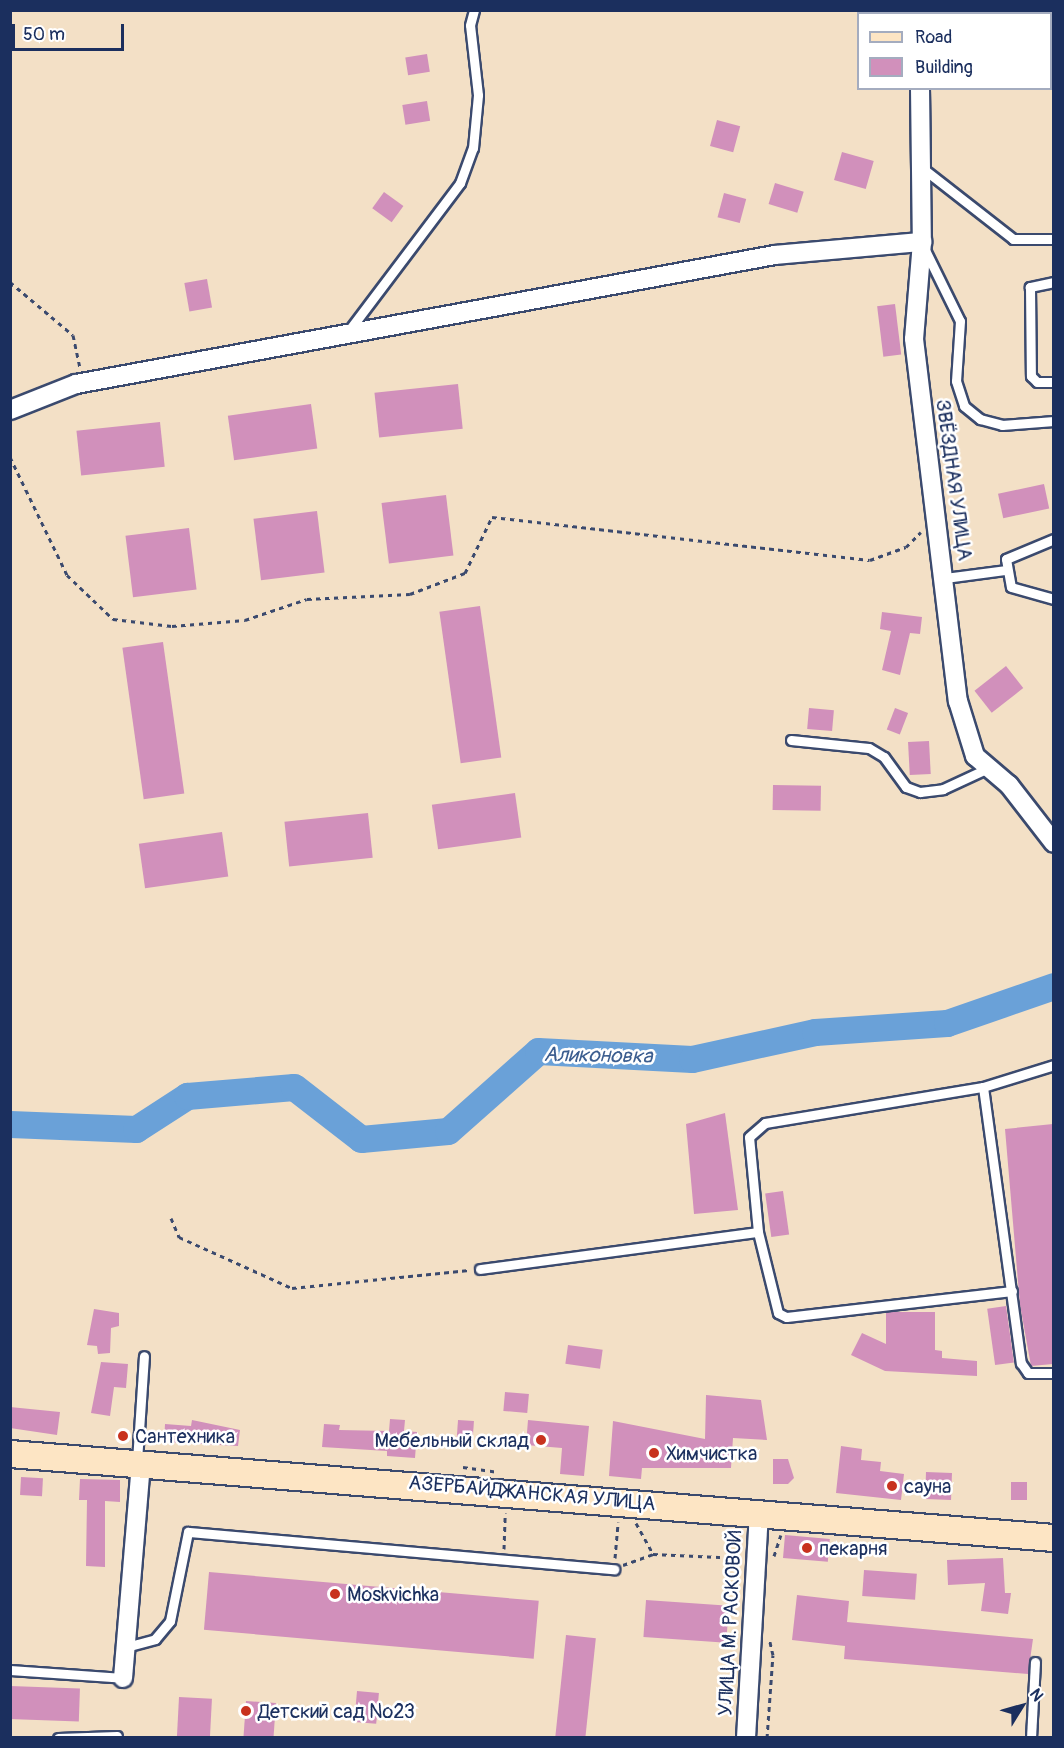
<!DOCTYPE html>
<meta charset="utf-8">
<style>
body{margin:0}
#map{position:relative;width:1064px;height:1748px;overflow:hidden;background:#f3e0c6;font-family:Pangolin,sans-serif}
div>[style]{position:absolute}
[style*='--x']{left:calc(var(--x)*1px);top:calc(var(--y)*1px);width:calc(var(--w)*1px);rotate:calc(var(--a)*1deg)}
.river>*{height:27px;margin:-13.5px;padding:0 13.5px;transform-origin:13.5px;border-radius:13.5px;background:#6aa1d8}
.building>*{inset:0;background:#d190bb;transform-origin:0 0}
.path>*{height:3px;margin-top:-1.5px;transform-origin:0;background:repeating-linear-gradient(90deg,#3b4a6e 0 4.5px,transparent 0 9px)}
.roads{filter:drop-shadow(2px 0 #3b4a6e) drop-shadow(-2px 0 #3b4a6e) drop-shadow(0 2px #3b4a6e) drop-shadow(0 -2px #3b4a6e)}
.service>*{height:9px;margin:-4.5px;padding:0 4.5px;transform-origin:4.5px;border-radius:4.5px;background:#fff}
.minor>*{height:18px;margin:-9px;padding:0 9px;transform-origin:9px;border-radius:9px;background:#fff}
.secondary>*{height:26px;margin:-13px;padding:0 13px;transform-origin:13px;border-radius:13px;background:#fde5c4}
.dots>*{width:16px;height:16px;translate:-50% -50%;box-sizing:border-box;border:3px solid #fff;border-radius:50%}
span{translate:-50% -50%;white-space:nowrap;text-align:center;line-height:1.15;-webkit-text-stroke:5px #fff;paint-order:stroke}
.street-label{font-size:20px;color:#1b2f5e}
.poi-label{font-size:20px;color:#1b2f5e}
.left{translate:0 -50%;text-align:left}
.right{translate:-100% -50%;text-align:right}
.water-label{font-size:21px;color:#3b5d8f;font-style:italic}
.frame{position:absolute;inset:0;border:12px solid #1b2f5e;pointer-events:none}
.legend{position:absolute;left:857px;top:12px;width:195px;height:78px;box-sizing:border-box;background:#fff;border:2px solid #a4acbf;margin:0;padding:8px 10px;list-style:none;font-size:18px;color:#1b2f5e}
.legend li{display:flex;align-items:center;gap:12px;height:30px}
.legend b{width:30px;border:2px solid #a4acbf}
.north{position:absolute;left:992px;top:1676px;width:60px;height:60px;-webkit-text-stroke:4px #fff;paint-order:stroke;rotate:53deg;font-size:16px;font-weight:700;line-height:24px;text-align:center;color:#1b2f5e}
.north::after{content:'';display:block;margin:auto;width:21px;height:27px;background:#1b2f5e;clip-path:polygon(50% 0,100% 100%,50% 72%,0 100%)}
.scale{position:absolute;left:12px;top:24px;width:112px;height:27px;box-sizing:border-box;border:3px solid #1b2f5e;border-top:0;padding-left:8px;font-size:18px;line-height:21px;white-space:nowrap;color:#1b2f5e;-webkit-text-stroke:4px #fff;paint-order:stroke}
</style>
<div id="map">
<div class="river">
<i style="--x:10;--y:1124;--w:126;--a:2.3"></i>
<i style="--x:136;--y:1129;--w:61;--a:-32.9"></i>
<i style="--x:187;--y:1096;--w:107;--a:-4.8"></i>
<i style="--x:294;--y:1087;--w:85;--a:37.8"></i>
<i style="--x:361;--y:1139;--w:87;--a:-5.3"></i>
<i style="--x:448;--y:1131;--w:120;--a:-41.6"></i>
<i style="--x:538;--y:1051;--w:154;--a:3"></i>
<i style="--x:692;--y:1059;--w:126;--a:-12.4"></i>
<i style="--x:815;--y:1032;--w:132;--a:-3.9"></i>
<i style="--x:947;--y:1023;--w:113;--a:-19.1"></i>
</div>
<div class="building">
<i style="left:427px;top:54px;width:18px;height:22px;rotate:81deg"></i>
<i style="left:427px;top:101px;width:20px;height:25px;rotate:81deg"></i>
<i style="left:717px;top:120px;width:24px;height:27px;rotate:15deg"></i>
<i style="left:842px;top:152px;width:33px;height:29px;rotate:16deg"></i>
<i style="left:775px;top:183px;width:30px;height:22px;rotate:17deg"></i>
<i style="left:384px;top:192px;width:24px;height:20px;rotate:36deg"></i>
<i style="left:724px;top:193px;width:23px;height:25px;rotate:15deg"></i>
<i style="left:207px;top:279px;width:29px;height:23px;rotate:80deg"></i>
<i style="left:895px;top:304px;width:51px;height:18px;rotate:83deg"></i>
<i style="left:458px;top:384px;width:45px;height:84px;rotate:84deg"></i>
<i style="left:311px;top:404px;width:45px;height:84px;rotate:82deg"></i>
<i style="left:160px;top:422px;width:45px;height:84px;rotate:84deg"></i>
<i style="left:1044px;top:484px;width:25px;height:47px;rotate:78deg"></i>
<i style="left:446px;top:495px;width:61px;height:65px;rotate:83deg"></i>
<i style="left:317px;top:511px;width:62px;height:64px;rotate:83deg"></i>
<i style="left:189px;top:528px;width:62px;height:64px;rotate:83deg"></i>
<i style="left:480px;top:606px;width:153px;height:41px;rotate:82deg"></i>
<i style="clip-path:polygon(882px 612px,922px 617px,920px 634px,910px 633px,900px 675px,882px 670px,891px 631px,880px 629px)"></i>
<i style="left:163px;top:642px;width:153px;height:41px;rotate:82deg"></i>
<i style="left:1006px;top:666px;width:28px;height:40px;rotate:52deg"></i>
<i style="left:809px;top:708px;width:25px;height:21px;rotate:5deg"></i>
<i style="left:895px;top:708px;width:14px;height:23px;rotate:21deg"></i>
<i style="left:929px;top:741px;width:33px;height:21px;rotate:87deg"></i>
<i style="left:773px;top:785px;width:48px;height:25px;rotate:1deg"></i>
<i style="left:515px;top:793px;width:45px;height:84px;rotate:82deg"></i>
<i style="left:368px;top:813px;width:45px;height:84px;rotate:84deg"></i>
<i style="left:222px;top:832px;width:45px;height:84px;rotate:82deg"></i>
<i style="clip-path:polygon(725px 1113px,738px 1210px,694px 1214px,686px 1124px)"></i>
<i style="clip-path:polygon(1053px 1124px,1053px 1364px,1031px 1366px,1020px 1305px,1005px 1129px)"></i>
<i style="left:783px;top:1191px;width:44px;height:18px;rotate:82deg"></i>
<i style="left:1006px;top:1306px;width:57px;height:19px;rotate:82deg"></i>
<i style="clip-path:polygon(94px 1309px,119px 1313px,119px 1326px,111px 1328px,110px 1353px,98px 1354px,97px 1346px,87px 1345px)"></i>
<i style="clip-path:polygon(886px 1312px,935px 1312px,935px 1350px,942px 1351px,942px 1358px,977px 1361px,977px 1376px,885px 1371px,851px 1355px,862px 1333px,886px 1344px)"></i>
<i style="left:568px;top:1345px;width:35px;height:19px;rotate:8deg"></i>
<i style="clip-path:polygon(101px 1362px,128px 1364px,126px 1388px,114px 1387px,110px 1416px,91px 1413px)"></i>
<i style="left:505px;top:1392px;width:24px;height:19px;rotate:5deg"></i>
<i style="clip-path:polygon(706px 1395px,761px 1400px,767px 1440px,733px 1438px,731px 1468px,642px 1468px,641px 1479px,609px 1476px,613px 1421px,705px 1439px)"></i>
<i style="clip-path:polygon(10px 1407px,60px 1412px,57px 1435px,10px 1428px)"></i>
<i style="clip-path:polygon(390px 1419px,405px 1420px,404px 1431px,417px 1432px,415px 1458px,387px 1456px,387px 1451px,322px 1447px,324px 1424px,340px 1425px,339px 1430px,389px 1431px)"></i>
<i style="clip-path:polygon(192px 1420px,240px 1430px,238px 1446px,164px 1442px,165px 1424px,191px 1426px)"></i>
<i style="left:458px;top:1420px;width:16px;height:27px;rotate:4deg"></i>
<i style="clip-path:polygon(528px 1420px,589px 1426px,584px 1476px,560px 1474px,562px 1448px,526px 1445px)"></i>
<i style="clip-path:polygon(841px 1446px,862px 1449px,861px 1460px,881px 1462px,880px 1471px,904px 1474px,901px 1500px,836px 1493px)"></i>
<i style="clip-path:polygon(773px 1459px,788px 1459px,794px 1478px,788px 1484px,773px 1484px)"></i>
<i style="left:926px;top:1472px;width:26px;height:27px;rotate:2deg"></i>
<i style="left:21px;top:1477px;width:22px;height:18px;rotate:3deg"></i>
<i style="clip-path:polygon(80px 1479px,120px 1480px,120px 1502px,105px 1501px,105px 1567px,86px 1566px,87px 1500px,79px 1500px)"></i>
<i style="left:1011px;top:1482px;width:16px;height:18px"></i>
<i style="left:785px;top:1535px;width:45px;height:23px;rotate:5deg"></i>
<i style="clip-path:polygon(1003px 1558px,1005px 1593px,1011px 1593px,1008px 1614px,981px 1611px,985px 1583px,948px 1585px,947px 1560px)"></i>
<i style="left:864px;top:1570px;width:53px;height:26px;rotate:4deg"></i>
<i style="left:209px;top:1572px;width:331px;height:58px;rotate:5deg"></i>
<i style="clip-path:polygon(797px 1595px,849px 1601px,847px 1622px,1033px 1639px,1028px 1674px,844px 1659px,845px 1646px,792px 1640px)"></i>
<i style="left:646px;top:1600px;width:83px;height:37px;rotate:4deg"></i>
<i style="left:566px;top:1635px;width:30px;height:102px;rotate:6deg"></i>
<i style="left:10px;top:1686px;width:70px;height:33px;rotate:2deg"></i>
<i style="left:357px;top:1691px;width:22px;height:31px;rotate:5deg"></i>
<i style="left:179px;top:1697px;width:33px;height:40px;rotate:3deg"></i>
<i style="left:246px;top:1701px;width:30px;height:36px;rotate:4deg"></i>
</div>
<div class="path">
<i style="--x:10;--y:282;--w:82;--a:40.1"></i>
<i style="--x:73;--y:335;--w:34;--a:78"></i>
<i style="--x:10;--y:457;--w:131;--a:64.2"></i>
<i style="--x:67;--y:575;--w:64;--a:43.7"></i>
<i style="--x:113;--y:619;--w:59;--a:6.8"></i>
<i style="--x:172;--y:626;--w:73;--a:-4.7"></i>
<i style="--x:245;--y:620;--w:65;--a:-18.7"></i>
<i style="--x:307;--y:599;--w:103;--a:-2.8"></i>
<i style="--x:410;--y:594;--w:59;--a:-20.9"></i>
<i style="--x:465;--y:573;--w:62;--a:-64.3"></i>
<i style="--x:492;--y:517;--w:380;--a:6.5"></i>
<i style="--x:870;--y:560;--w:38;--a:-20"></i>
<i style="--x:906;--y:547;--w:21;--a:-45"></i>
<i style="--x:171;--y:1218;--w:21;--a:67"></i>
<i style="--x:179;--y:1237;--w:124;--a:24.3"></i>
<i style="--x:292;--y:1288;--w:178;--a:-5.8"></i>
<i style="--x:463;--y:1467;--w:36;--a:8"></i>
<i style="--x:636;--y:1523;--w:35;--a:61"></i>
<i style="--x:653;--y:1554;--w:88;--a:2.6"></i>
<i style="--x:504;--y:1549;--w:36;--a:-88"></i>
<i style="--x:774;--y:1556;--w:22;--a:-72"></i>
<i style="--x:615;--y:1558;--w:36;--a:-85"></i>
<i style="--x:623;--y:1565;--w:32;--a:-20"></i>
<i style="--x:767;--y:1738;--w:83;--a:-85.9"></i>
<i style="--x:773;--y:1655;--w:17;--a:-103"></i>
</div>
<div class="roads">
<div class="service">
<i style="--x:986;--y:10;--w:6;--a:39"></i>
<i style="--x:1050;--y:34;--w:4;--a:14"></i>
<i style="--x:921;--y:167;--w:117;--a:38"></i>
<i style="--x:1013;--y:239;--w:41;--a:0"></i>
<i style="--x:925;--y:250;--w:79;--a:63.8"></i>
<i style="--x:960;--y:321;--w:60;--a:93.8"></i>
<i style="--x:956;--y:381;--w:26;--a:72"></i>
<i style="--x:964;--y:406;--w:21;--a:39"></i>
<i style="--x:980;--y:419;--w:23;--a:15"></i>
<i style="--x:1002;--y:425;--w:52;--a:-4.4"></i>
<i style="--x:1054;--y:282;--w:25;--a:168"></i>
<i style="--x:1030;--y:287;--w:89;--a:89.4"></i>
<i style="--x:1031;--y:376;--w:8;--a:45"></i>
<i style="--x:1037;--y:382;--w:17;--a:0"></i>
<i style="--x:347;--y:333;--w:188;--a:-53"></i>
<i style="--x:460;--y:183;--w:37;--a:-70"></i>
<i style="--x:473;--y:148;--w:53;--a:-84.6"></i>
<i style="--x:478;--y:95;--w:70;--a:-96.5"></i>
<i style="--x:470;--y:25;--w:16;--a:-75"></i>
<i style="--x:1054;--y:539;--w:52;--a:157.4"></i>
<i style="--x:1006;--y:559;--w:28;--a:80"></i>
<i style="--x:1011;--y:587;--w:45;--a:15.6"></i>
<i style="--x:945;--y:578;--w:62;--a:-7.5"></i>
<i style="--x:791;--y:740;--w:78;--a:5.9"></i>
<i style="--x:869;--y:748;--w:17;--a:31"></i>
<i style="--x:884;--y:757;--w:37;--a:54"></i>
<i style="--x:906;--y:787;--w:15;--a:20"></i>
<i style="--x:920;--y:792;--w:23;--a:-7"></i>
<i style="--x:943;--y:789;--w:47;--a:-24.9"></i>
<i style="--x:983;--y:1087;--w:279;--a:82.2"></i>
<i style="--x:1021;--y:1363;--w:12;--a:55"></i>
<i style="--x:1028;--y:1373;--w:26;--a:0"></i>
<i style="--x:480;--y:1269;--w:280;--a:-7.6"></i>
<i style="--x:1012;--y:1291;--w:227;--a:173.4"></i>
<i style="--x:786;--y:1317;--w:9;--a:-153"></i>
<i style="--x:778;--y:1313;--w:83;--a:-103.9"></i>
<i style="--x:758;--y:1232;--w:95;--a:-95.4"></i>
<i style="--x:749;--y:1137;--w:21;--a:-41"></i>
<i style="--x:765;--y:1123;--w:221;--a:-9.4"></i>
<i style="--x:983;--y:1087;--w:74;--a:-17.2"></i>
<i style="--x:137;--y:1461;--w:105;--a:-86.2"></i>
<i style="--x:126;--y:1647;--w:30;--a:-15"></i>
<i style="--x:155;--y:1639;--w:23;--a:-50"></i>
<i style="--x:170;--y:1621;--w:91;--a:-78.6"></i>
<i style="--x:188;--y:1532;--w:428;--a:5"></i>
<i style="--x:10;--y:1670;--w:113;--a:4"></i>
<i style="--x:58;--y:1738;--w:59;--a:-1.9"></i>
<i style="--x:1031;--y:1738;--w:76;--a:-87"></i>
</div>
<div class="minor">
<i style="--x:909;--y:10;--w:4;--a:76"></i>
<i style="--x:920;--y:88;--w:154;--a:89.3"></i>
<i style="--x:922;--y:242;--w:97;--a:94.7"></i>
<i style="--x:914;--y:339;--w:365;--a:83.1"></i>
<i style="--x:958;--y:701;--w:58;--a:72.8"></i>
<i style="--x:975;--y:756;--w:45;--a:40.5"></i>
<i style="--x:1009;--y:785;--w:73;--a:52.2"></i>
<i style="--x:10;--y:410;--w:71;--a:-21.5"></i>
<i style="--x:76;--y:384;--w:711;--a:-10.46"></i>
<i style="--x:775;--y:255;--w:148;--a:-5.1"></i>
<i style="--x:123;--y:1678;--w:216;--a:-85.2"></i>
<i style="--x:746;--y:1738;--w:227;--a:-86.7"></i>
</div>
<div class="secondary">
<i style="--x:10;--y:1454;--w:1047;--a:4.6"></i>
</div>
</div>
<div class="dots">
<i style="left:123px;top:1436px;background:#c8321e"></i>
<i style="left:541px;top:1440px;background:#c8321e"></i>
<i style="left:654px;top:1453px;background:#c8321e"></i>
<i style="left:892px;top:1486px;background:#c8321e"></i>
<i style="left:807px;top:1548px;background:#c8321e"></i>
<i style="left:335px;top:1594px;background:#c8321e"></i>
<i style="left:246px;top:1711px;background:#c8321e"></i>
</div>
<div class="street-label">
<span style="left:954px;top:480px;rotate:82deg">ЗВЁЗДНАЯ УЛИЦА</span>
<span style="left:532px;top:1493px;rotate:5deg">АЗЕРБАЙДЖАНСКАЯ УЛИЦА</span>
<span style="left:730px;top:1623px;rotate:-87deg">УЛИЦА М. РАСКОВОЙ</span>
</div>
<div class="poi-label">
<span class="left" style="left:135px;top:1436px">Сантехника</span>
<span class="right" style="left:529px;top:1440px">Мебельный склад</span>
<span class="left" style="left:666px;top:1453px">Химчистка</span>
<span class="left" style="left:904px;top:1486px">сауна</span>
<span class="left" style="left:819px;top:1548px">пекарня</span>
<span class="left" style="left:347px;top:1594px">Moskvichka</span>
<span class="left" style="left:258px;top:1711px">Детский сад №23</span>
</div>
<div class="water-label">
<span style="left:598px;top:1056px;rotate:1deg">Аликоновка</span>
</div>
<div class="frame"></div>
<ul class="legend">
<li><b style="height:8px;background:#fde5c4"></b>Road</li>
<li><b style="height:16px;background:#d190bb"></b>Building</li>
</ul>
<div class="north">N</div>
<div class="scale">50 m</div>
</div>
